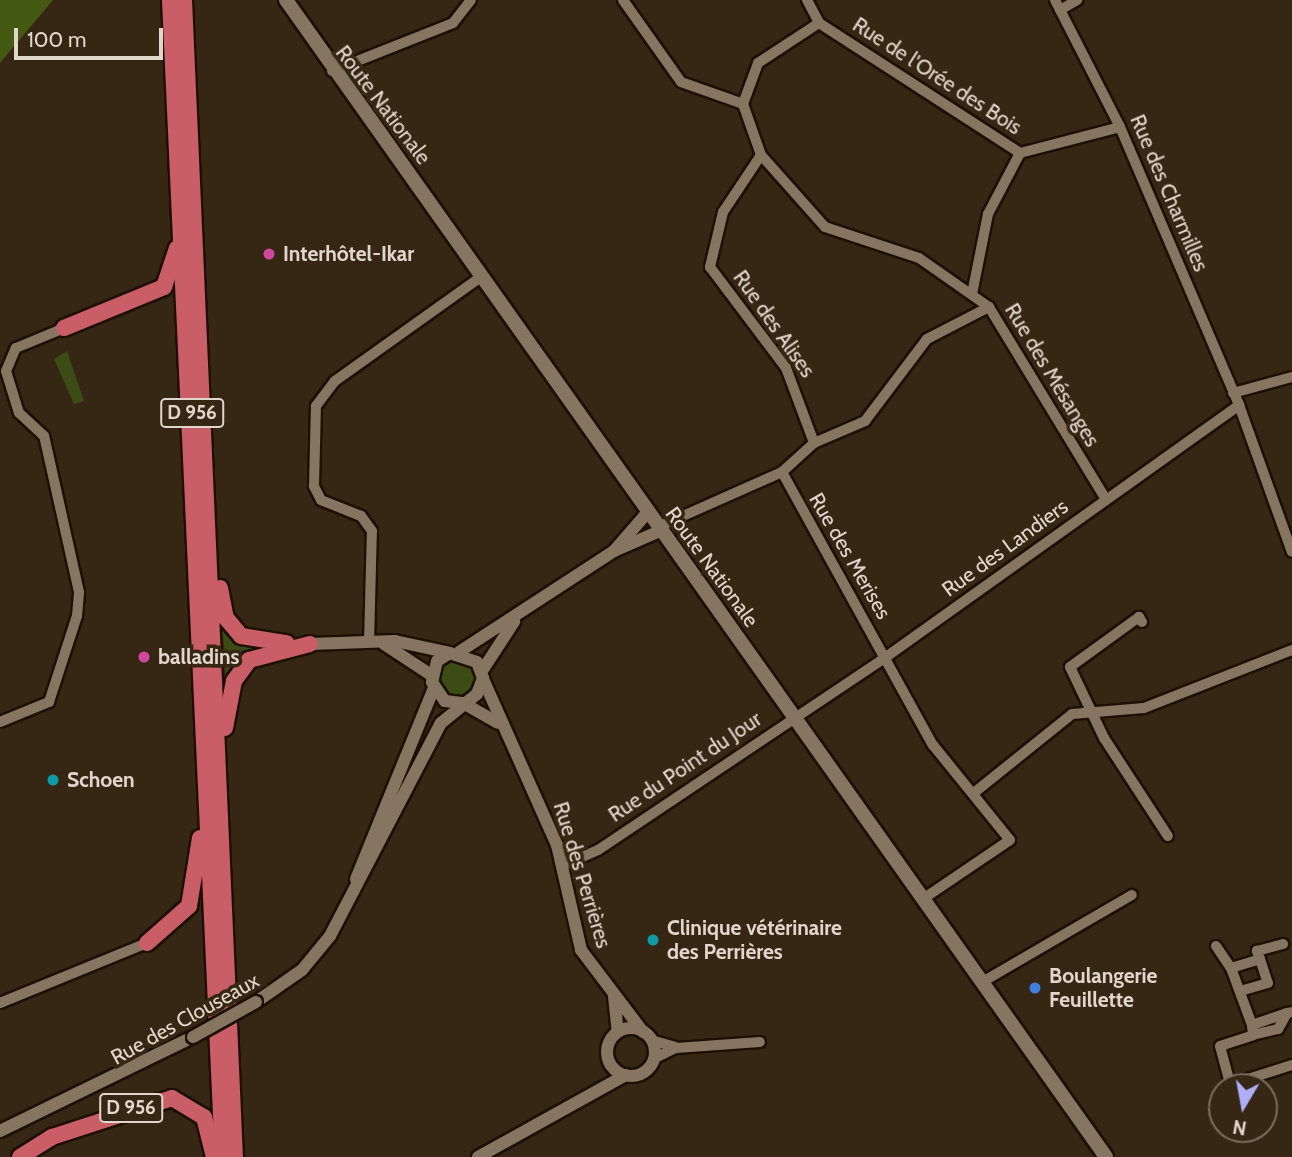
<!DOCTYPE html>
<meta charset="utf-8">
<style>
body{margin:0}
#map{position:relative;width:1292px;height:1157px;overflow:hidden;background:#362714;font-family:Cabin,sans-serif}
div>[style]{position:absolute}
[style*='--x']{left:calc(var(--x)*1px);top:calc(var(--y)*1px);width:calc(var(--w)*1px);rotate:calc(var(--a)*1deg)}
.green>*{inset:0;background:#3b4d14}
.round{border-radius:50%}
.forest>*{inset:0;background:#445911}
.roads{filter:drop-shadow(2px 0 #1d1001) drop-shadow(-2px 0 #1d1001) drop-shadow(0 2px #1d1001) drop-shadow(0 -2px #1d1001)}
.minor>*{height:10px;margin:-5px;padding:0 5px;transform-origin:5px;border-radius:5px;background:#867560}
.tertiary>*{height:12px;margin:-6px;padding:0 6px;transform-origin:6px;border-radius:6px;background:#867560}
.tertiary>.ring{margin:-6px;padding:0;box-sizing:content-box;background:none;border:12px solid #867560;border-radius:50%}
.secondary>*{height:14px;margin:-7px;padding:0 7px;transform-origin:7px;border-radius:7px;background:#867560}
.trunk>*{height:16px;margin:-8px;padding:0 8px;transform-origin:8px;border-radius:8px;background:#c95e66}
.bridges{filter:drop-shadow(2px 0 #1d1001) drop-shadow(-2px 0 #1d1001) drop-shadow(0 2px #1d1001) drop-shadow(0 -2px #1d1001)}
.tertiary-bridge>*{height:12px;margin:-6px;padding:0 6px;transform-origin:6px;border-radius:6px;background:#867560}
.dots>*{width:19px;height:19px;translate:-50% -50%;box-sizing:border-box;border:4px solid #362714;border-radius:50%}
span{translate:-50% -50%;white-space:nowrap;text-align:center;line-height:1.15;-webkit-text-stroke:7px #362714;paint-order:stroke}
.shield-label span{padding:2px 5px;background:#362714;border:2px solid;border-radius:5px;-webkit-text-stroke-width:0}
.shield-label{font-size:19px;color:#e0d6cb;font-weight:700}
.street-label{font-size:21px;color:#e0d6cb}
.poi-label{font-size:21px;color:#e0d6cb;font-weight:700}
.left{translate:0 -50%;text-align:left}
.north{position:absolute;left:1208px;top:1073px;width:70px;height:70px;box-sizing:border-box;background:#362714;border:2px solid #7a6d5d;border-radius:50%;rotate:190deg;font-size:19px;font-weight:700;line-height:28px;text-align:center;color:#e0d6cb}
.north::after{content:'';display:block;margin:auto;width:24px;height:32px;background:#aeaefb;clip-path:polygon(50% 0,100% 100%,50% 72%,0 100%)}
.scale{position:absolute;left:14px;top:28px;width:149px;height:32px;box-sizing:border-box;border:4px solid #e0d6cb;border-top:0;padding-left:9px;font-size:21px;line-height:24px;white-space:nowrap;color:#e0d6cb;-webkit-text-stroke:5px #362714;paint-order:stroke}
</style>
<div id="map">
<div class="green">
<i style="clip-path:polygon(67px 351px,84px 401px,74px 404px,54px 359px)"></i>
<i style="clip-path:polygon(222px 620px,255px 649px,226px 694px,225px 662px)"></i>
<i class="round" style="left:438px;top:659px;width:38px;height:38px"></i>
</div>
<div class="forest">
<i style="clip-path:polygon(0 0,53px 0,0 63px)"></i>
</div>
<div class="roads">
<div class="minor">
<i style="--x:623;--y:0;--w:100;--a:54.7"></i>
<i style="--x:681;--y:82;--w:66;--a:19.5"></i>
<i style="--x:743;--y:104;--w:54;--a:70.6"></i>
<i style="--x:761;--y:155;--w:96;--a:48.4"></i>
<i style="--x:825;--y:227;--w:99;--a:18.3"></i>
<i style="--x:919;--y:258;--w:85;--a:35"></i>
<i style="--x:989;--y:307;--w:223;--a:58.7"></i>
<i style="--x:807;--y:0;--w:26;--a:62"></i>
<i style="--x:819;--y:23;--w:239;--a:32.9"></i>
<i style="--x:1055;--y:0;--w:143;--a:62.9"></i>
<i style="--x:1120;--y:127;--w:302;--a:66.8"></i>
<i style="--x:1239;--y:405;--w:156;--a:70.2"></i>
<i style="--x:1060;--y:10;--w:20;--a:-30"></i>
<i style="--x:332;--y:71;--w:130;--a:-21.6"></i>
<i style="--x:453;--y:23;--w:29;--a:-52"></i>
<i style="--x:743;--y:104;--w:44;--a:-69.9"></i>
<i style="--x:758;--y:63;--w:73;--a:-33.3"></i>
<i style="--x:1020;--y:153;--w:103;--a:-14.6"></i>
<i style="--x:761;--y:155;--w:69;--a:123.7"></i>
<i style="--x:723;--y:212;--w:57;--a:103.3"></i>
<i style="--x:710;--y:267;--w:126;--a:53"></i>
<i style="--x:786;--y:368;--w:80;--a:69.5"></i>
<i style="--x:972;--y:294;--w:82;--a:-78.7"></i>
<i style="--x:988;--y:214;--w:69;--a:-62.3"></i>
<i style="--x:1233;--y:393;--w:61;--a:-15.2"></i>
<i style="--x:782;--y:472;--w:312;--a:61.1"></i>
<i style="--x:933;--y:745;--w:122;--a:51"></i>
<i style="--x:1010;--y:840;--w:105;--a:145.9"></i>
<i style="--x:658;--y:527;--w:136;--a:-23.9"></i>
<i style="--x:782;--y:472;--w:43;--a:-42.2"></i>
<i style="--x:814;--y:443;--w:56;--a:-23.3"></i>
<i style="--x:865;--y:421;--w:103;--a:-52.9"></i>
<i style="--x:927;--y:339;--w:70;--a:-27.3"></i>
<i style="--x:1142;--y:622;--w:6;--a:-121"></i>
<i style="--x:1139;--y:617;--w:85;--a:144.1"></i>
<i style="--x:1070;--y:667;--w:79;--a:64.4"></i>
<i style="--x:1104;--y:738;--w:117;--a:56.9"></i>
<i style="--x:369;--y:642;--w:111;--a:-88.5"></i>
<i style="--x:372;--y:531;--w:19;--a:-126"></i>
<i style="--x:361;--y:516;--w:43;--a:-158.2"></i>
<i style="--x:321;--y:500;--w:16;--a:-117"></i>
<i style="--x:314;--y:486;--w:80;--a:-88.6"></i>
<i style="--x:316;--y:406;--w:31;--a:-53"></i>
<i style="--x:335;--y:381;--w:179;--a:-35.5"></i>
<i style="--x:0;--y:722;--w:53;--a:-22.2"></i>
<i style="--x:49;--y:702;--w:90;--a:-72"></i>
<i style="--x:77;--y:616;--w:24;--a:-85"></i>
<i style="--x:79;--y:592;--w:160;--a:-102.6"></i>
<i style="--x:44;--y:436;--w:34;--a:-137"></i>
<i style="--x:19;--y:413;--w:44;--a:-107.2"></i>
<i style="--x:6;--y:371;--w:25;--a:-67"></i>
<i style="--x:16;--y:348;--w:52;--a:-22.6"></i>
<i style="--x:975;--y:792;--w:124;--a:-38.8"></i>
<i style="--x:1072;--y:714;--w:72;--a:-4.8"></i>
<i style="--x:1144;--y:708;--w:159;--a:-21.4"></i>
<i style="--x:562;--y:866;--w:39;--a:-24"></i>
<i style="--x:598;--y:850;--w:347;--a:-33.8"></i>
<i style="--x:886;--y:657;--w:434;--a:-35.5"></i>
<i style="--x:1216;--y:946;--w:27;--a:56"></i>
<i style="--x:1231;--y:968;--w:61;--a:69.8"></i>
<i style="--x:1260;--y:959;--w:9;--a:-111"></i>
<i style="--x:1257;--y:951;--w:27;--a:-15"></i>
<i style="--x:1231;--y:968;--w:30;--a:-17"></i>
<i style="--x:1260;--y:959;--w:25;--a:72"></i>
<i style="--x:1268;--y:983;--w:29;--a:164"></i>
<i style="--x:984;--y:981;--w:171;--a:-30.2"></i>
<i style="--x:0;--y:1003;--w:159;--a:-22.2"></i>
<i style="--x:1287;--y:1013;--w:18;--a:119"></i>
<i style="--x:1278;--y:1029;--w:26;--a:167"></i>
<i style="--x:1253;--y:1035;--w:10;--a:-96"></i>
<i style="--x:1252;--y:1025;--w:37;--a:-19"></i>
<i style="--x:1287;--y:1013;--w:5;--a:-11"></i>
<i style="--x:651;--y:1040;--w:25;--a:16"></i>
<i style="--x:653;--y:1059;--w:25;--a:-26"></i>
<i style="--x:676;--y:1048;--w:84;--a:-4.1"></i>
<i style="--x:1248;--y:1079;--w:46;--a:-17.7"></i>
<i style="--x:1230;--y:1083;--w:18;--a:-13"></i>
<i style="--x:1248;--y:1079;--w:8;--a:83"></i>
<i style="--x:1231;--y:1087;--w:42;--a:-105"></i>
<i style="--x:1220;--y:1046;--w:35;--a:-18"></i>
</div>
<div class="tertiary">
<i style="--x:614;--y:551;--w:50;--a:-23.5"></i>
<i style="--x:310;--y:644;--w:85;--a:-2"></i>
<i style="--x:395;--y:641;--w:56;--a:12.3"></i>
<i style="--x:384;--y:644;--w:56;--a:33.4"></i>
<i style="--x:459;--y:652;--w:185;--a:-33.1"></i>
<i style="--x:614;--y:551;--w:50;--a:-49"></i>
<i style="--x:482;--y:671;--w:59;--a:-56.9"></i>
<i style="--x:483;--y:679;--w:182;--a:66"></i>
<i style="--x:557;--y:845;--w:108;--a:77.1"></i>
<i style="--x:581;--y:950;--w:103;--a:52.9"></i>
<i style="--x:463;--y:703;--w:40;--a:29.7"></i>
<i style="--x:356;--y:879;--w:206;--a:-67.8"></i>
<i style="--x:614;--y:996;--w:36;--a:84"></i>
<i style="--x:256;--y:1002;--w:56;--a:-34.8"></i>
<i style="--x:302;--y:970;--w:44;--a:-50.5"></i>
<i style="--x:330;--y:936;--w:240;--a:-62.5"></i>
<i style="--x:441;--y:723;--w:46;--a:-38.9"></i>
<i style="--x:477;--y:694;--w:17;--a:-69"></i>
<i style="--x:483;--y:678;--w:17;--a:-111"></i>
<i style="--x:477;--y:662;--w:28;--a:-162"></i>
<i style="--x:450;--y:653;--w:15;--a:148"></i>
<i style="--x:437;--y:661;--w:22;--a:103"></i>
<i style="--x:432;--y:682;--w:23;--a:56"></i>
<i style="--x:445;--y:701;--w:17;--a:7"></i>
<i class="ring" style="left:607px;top:1028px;width:36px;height:36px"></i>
<i style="--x:0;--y:1131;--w:215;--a:-26"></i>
<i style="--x:478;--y:1157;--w:169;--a:-29"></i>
</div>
<div class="secondary">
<i style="--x:286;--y:0;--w:1418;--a:54.67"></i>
</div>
<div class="trunk">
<i style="--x:170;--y:0;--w:1158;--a:87.38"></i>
<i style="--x:184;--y:0;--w:1158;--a:87.48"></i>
<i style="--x:64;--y:328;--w:108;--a:-22.3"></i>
<i style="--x:164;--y:287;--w:41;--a:-71.6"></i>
<i style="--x:220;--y:588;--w:31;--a:79"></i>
<i style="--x:226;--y:618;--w:23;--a:50"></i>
<i style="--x:241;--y:636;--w:46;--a:8.8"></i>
<i style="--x:225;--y:728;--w:48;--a:-79.2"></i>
<i style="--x:234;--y:681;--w:26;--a:-54"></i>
<i style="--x:249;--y:660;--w:63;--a:-14.7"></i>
<i style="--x:147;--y:943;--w:56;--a:-41.4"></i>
<i style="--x:189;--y:906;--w:69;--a:-80.8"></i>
<i style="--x:20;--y:1157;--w:38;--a:-32"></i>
<i style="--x:52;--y:1137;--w:126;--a:-18"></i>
<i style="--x:172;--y:1098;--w:37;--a:31"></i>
<i style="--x:204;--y:1117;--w:41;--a:76"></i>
</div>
</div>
<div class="bridges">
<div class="tertiary-bridge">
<i style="--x:193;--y:1037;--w:72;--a:-29.1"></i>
</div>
</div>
<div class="dots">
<i style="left:269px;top:254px;background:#d1479c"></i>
<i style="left:144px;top:657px;background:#d1479c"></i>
<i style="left:53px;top:780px;background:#0f9aa8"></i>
<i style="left:653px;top:940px;background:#0f9aa8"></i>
<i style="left:1035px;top:988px;background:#3f7fe0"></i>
</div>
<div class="shield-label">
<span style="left:192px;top:413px">D 956</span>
<span style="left:131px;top:1108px">D 956</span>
</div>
<div class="street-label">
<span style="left:937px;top:76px;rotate:33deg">Rue de l'Orée des Bois</span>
<span style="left:383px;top:105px;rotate:53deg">Route Nationale</span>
<span style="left:1169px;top:193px;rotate:67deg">Rue des Charmilles</span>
<span style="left:774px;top:324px;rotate:55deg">Rue des Alises</span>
<span style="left:1052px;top:375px;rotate:59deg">Rue des Mésanges</span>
<span style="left:1005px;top:548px;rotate:-36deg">Rue des Landiers</span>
<span style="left:850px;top:556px;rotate:60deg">Rue des Merises</span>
<span style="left:712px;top:567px;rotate:54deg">Route Nationale</span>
<span style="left:685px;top:767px;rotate:-34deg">Rue du Point du Jour</span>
<span style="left:582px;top:875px;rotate:73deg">Rue des Perrières</span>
<span style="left:185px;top:1019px;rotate:-29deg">Rue des Clouseaux</span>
</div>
<div class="poi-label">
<span class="left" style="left:283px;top:254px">Interhôtel-Ikar</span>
<span class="left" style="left:158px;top:657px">balladins</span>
<span class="left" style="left:67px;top:780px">Schoen</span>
<span class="left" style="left:667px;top:940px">Clinique vétérinaire<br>des Perrières</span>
<span class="left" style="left:1049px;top:988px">Boulangerie<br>Feuillette</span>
</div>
<div class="north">N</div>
<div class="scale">100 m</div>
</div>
